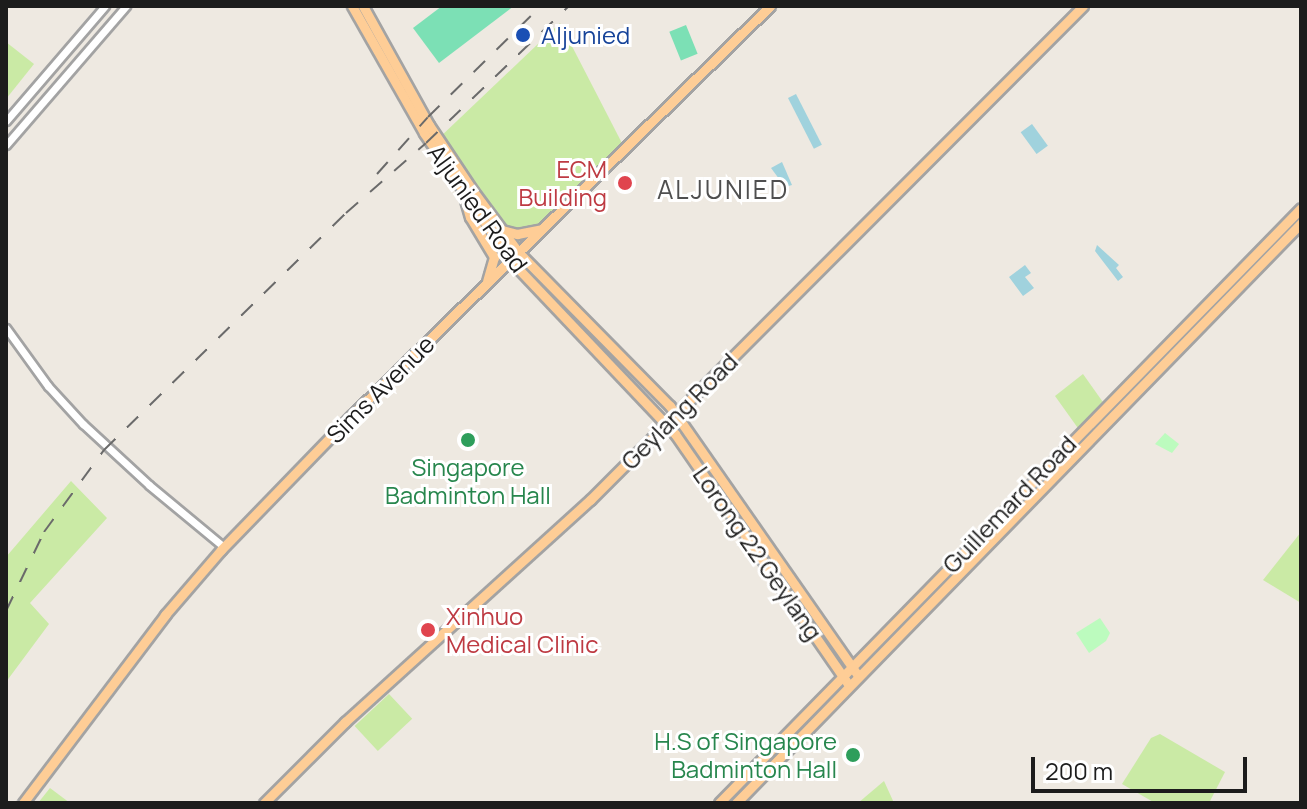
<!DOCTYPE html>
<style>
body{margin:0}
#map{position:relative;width:1307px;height:809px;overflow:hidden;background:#eee9e1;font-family:Manrope,sans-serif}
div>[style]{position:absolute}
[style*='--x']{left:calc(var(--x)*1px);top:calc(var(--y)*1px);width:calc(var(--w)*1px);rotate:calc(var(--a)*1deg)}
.grass>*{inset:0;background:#caeaa5;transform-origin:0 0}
.park>*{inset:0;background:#bcfbbe}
.pitch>*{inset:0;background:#7ce0b5;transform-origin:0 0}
.water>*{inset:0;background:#a0d2dd;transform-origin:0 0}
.roads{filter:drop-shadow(2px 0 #a3a3a3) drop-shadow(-2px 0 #a3a3a3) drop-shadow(0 2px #a3a3a3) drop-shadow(0 -2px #a3a3a3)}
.minor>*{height:7px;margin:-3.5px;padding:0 3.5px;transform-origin:3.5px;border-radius:3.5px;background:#fff}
.major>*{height:9px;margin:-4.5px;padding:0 4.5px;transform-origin:4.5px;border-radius:4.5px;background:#fecd96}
.rail>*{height:2px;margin-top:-1px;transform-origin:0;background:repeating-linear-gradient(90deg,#6a6a6a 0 16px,transparent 0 32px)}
.dots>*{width:22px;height:22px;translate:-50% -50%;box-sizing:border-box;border:4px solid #fff;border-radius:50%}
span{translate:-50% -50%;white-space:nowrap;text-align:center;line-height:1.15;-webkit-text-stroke:6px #fff;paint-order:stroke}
.transit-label{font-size:24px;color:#164399}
.left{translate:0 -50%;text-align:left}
.health-label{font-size:24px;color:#be3a42}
.right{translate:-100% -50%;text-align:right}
.street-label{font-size:24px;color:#1c1c1c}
.leisure-label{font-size:24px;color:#27864d}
.neighbourhood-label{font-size:26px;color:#4f4f4f;letter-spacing:2px}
.frame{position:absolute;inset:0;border:8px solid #1c1c1c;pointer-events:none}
.scale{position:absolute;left:1031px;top:757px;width:216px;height:36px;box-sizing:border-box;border:4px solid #1c1c1c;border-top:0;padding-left:10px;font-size:24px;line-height:28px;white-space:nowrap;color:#1c1c1c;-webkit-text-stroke:6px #fff;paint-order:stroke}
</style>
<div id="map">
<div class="grass">
<i style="clip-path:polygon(560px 23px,625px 149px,519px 253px,438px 139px)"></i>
<i style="clip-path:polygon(6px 42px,34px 64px,6px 99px)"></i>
<i style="clip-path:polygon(1083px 374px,1105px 405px,1080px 431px,1055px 396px)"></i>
<i style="clip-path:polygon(71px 481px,107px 518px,30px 603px,49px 624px,6px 682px,6px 557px)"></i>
<i style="clip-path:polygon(1301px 532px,1301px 603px,1263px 580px)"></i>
<i style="left:389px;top:694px;width:34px;height:47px;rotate:47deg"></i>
<i style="clip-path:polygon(1160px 734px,1225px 772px,1209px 803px,1155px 803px,1122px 784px,1151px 738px)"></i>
<i style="clip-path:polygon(884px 781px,894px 803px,858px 803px)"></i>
<i style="clip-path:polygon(50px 788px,70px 803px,38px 803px)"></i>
</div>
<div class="park">
<i style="clip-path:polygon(1165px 433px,1179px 444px,1172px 453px,1155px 444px)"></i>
<i style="clip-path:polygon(1100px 618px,1110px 633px,1106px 641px,1089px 653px,1076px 633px)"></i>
</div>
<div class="pitch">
<i style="clip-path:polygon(442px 6px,514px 6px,439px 63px,413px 28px)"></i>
<i style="left:686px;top:25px;width:31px;height:18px;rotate:68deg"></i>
</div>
<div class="water">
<i style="left:796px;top:94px;width:57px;height:9px;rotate:63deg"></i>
<i style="left:1032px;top:124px;width:27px;height:14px;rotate:54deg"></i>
<i style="clip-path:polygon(782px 162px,792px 185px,785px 187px,771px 168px)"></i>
<i style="clip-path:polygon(1097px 245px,1119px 265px,1116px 268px,1123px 277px,1118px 281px,1095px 251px)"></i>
<i style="clip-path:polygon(1025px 265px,1031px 273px,1025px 277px,1034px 288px,1023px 296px,1009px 277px)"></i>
</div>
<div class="roads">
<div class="minor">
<i style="--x:6;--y:121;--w:152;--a:-49.3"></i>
<i style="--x:6;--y:145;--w:184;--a:-49.2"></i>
<i style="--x:6;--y:328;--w:72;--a:54.1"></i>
<i style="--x:48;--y:386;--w:52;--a:47.4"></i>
<i style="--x:83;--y:424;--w:90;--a:42.7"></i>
<i style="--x:149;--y:485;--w:97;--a:39.6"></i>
</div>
<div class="major">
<i style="--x:352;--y:6;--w:146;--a:60.4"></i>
<i style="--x:424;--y:133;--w:155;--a:55.8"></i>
<i style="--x:511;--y:261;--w:238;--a:46.5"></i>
<i style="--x:675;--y:434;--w:304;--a:55.3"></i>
<i style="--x:363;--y:6;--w:136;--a:61"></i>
<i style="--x:429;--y:125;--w:79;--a:56.3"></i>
<i style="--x:473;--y:191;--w:77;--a:53.4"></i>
<i style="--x:519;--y:253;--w:215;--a:45.4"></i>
<i style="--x:670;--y:406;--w:328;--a:55.1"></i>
<i style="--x:465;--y:200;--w:18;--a:74"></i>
<i style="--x:470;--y:217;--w:47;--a:59"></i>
<i style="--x:494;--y:257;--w:25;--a:106"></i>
<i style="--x:502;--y:230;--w:16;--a:15"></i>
<i style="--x:517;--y:234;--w:25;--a:-11"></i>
<i style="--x:23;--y:803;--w:236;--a:-52.9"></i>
<i style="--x:165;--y:615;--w:86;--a:-49.3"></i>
<i style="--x:221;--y:550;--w:187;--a:-45.9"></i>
<i style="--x:351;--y:416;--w:586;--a:-44.38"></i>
<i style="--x:264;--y:803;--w:115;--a:-45"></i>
<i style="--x:345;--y:722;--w:331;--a:-42.2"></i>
<i style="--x:590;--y:500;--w:698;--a:-45.06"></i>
<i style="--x:719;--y:803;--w:832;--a:-45.63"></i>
<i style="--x:736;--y:803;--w:810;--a:-45.75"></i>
</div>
</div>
<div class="rail">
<i style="--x:377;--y:174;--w:76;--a:-48.2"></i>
<i style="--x:428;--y:117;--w:158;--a:-44.5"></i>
<i style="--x:6;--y:611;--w:88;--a:-64.3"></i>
<i style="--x:44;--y:532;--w:102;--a:-53.8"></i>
<i style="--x:104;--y:450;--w:339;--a:-44.4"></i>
<i style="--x:346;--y:213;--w:106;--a:-41.2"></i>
<i style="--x:426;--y:143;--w:198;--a:-43.8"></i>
</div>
<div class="dots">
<i style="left:523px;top:35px;background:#1a4fb4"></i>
<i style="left:625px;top:183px;background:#e0444e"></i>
<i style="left:468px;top:440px;background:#2e9e5b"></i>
<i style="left:428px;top:630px;background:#e0444e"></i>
<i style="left:853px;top:755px;background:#2e9e5b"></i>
</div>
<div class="transit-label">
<span class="left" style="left:541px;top:35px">Aljunied</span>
</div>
<div class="health-label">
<span class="right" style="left:607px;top:183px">ECM<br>Building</span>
<span class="left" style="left:446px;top:630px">Xinhuo<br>Medical Clinic</span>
</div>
<div class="street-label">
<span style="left:478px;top:208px;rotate:54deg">Aljunied Road</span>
<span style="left:380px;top:389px;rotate:-45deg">Sims Avenue</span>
<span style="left:679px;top:411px;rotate:-45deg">Geylang Road</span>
<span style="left:1009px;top:504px;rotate:-46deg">Guillemard Road</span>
<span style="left:758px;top:553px;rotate:55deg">Lorong 22 Geylang</span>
</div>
<div class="leisure-label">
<span style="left:468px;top:481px">Singapore<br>Badminton Hall</span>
<span class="right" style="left:837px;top:755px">H.S of Singapore<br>Badminton Hall</span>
</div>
<div class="neighbourhood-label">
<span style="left:723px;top:190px">ALJUNIED</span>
</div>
<div class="frame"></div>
<div class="scale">200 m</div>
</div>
